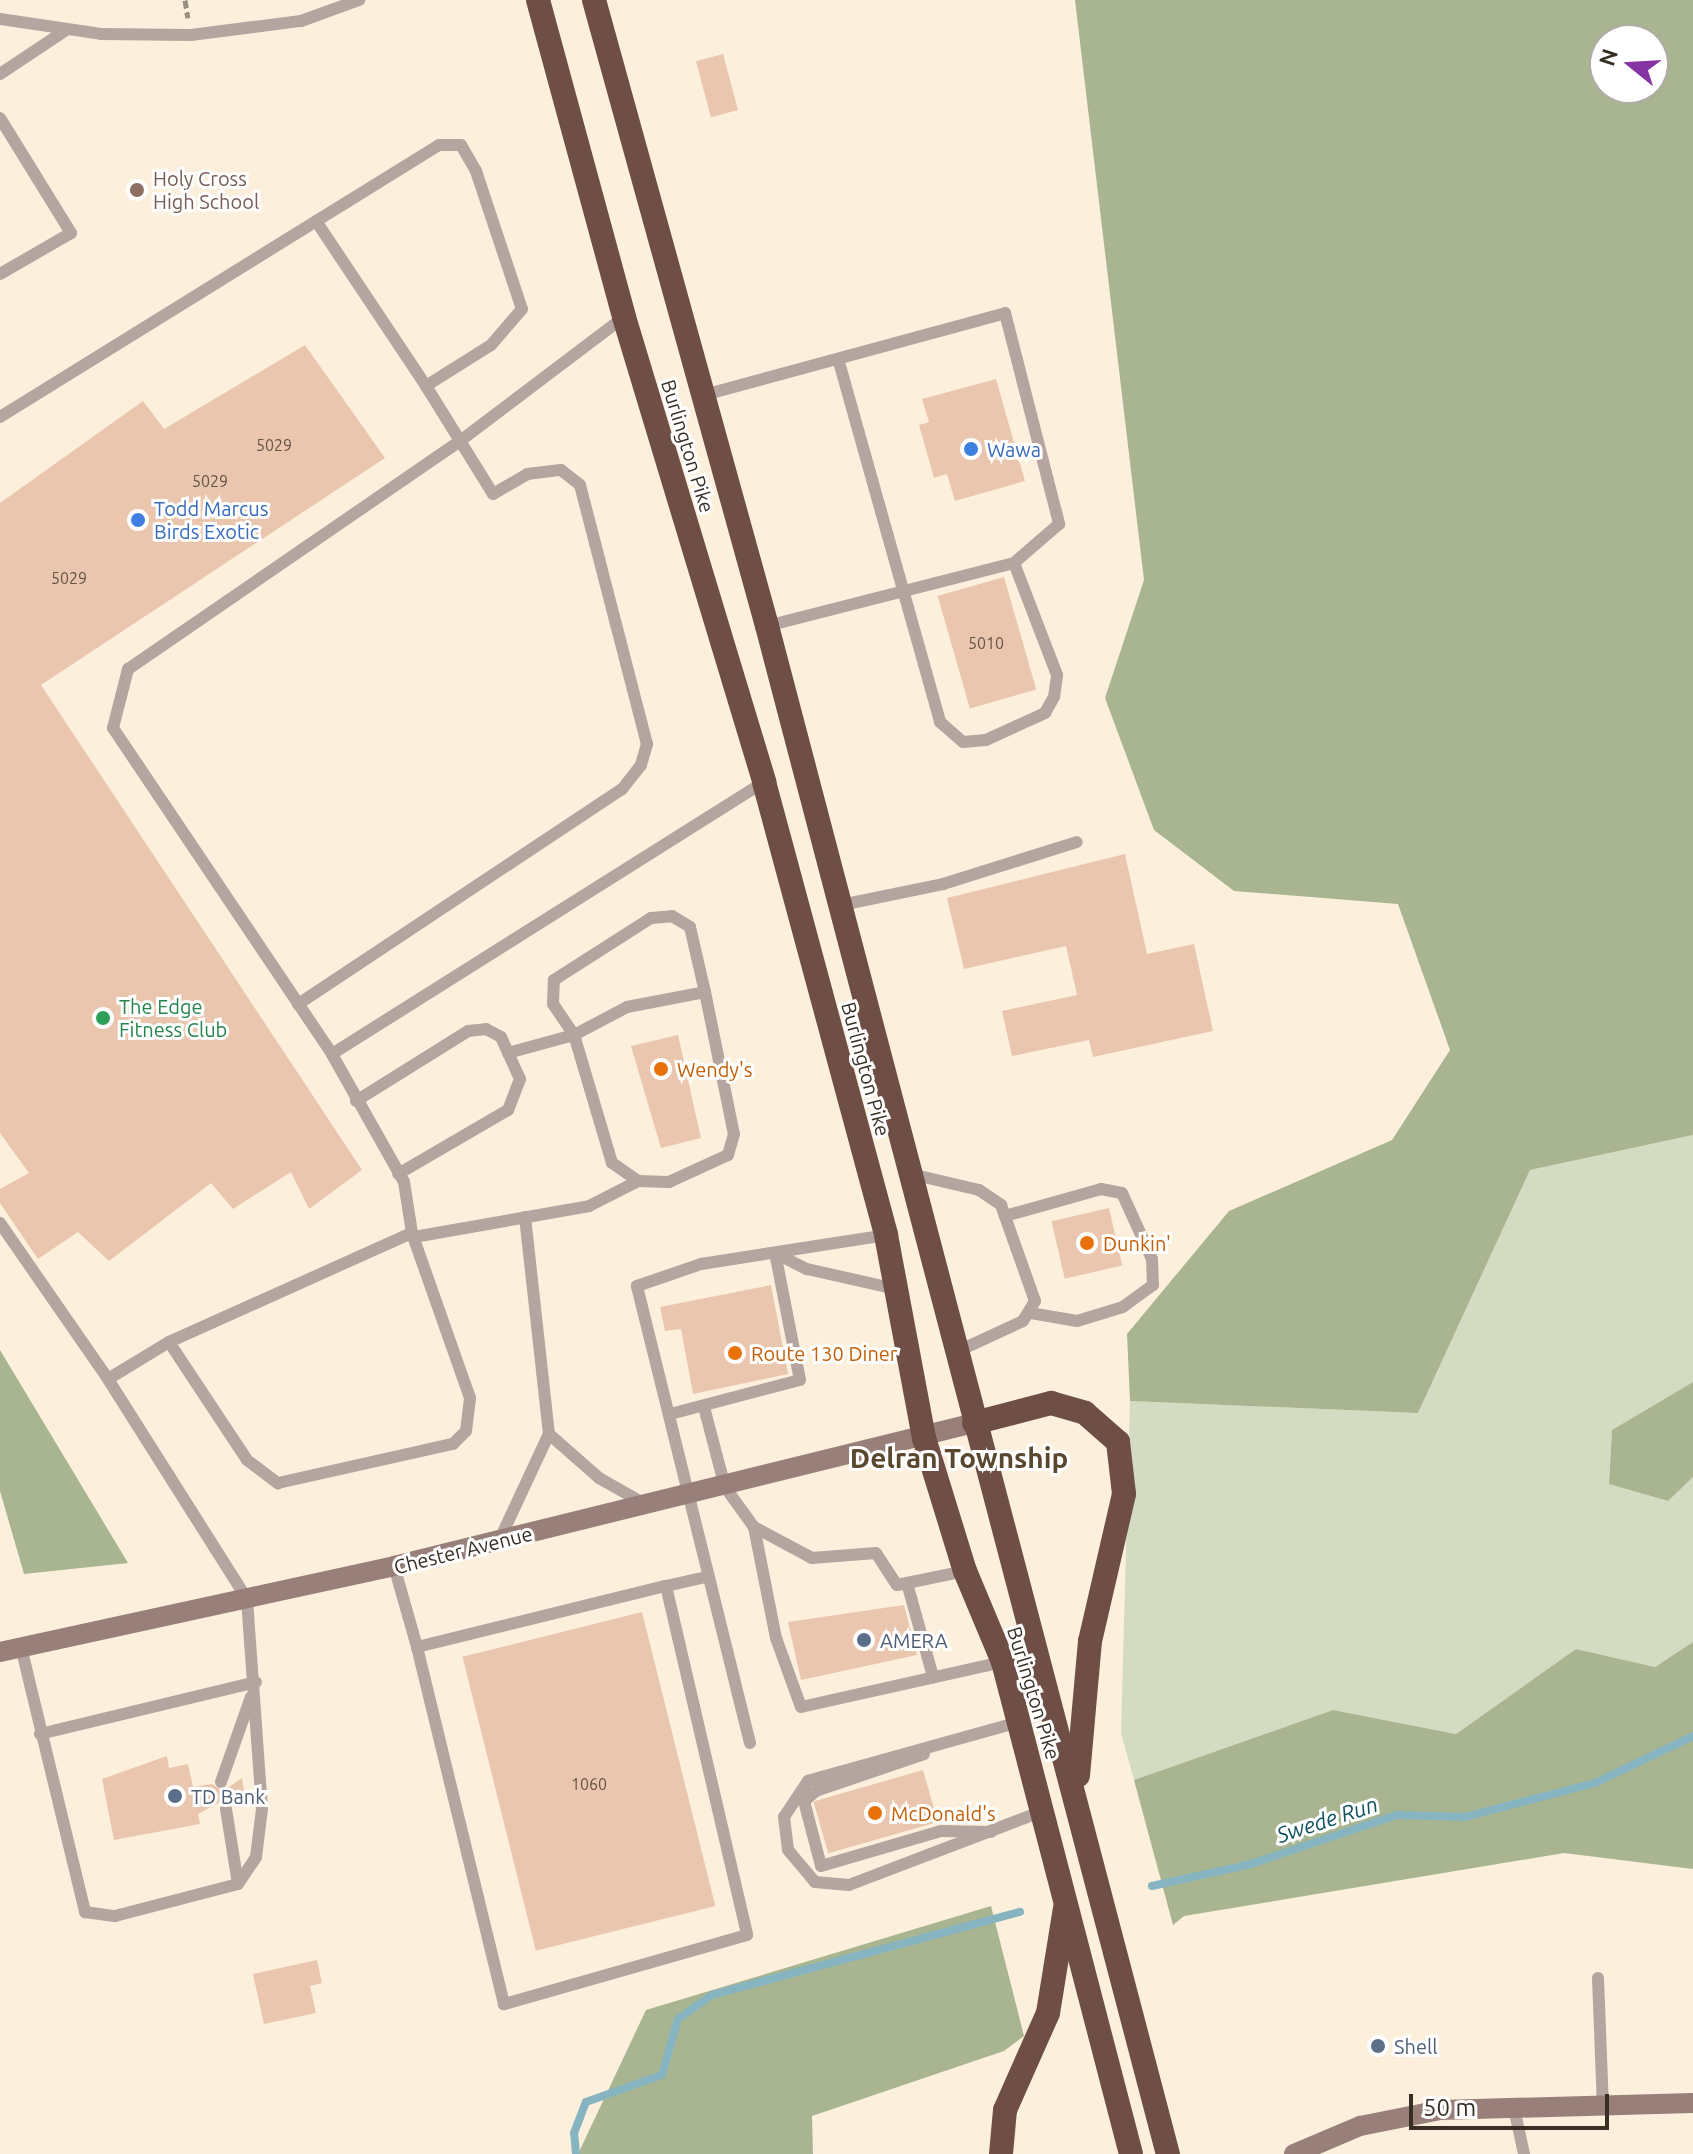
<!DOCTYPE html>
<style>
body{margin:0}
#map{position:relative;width:1693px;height:2154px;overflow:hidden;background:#fcf0dd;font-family:Ubuntu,sans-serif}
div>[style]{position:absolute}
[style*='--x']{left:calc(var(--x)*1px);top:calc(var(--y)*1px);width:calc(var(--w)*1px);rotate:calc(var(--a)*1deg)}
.green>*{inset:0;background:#d3dcc2}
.forest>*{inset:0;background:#a8b590}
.stream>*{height:8px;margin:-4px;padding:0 4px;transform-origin:4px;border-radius:4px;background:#86b5c1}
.building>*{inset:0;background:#eac6ae;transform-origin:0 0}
.path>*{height:5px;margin-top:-2.5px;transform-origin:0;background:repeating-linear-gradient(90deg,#9a9081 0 8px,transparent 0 12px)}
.lane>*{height:12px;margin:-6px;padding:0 6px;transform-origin:6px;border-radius:6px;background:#b5a5a0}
.secondary>*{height:20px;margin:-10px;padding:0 10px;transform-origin:10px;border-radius:10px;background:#987f79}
.highway>*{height:24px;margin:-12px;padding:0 12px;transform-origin:12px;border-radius:12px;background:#6f4e46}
.dots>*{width:22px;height:22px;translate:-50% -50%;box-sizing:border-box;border:4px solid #fff;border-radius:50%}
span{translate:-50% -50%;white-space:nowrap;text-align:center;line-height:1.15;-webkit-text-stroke:6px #fff;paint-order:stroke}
.number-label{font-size:16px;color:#645546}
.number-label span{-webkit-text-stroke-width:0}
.education-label{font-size:20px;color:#785e54}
.left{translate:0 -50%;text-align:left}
.street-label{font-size:20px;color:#372f23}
.shop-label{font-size:20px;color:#366cbe}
.leisure-label{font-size:20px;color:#27864d}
.food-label{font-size:20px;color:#c56008}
.service-label{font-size:20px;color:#4e5e75}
.water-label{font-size:22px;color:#125461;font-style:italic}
.district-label{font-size:28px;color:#59482e;font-weight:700}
.north{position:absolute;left:1589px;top:24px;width:80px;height:80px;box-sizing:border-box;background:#fff;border:2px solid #afaca7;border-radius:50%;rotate:288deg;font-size:22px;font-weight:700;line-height:32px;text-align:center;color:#372f23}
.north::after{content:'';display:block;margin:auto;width:28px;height:36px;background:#8734a3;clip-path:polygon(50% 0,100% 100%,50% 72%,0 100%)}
.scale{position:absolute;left:1409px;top:2094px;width:200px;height:36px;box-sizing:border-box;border:4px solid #372f23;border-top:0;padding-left:10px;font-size:24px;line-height:28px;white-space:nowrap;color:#372f23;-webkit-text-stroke:6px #fff;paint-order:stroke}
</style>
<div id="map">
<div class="green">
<i style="clip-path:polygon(1693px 1135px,1693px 1382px,1612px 1430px,1609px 1483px,1667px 1501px,1693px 1477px,1693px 1642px,1655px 1667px,1576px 1649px,1456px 1734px,1333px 1710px,1134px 1780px,1121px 1733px,1130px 1401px,1418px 1413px,1530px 1170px)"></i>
</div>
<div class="forest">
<i style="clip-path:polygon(evenodd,1075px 0,1693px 0,1693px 1135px,1530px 1170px,1418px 1413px,1130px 1401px,1127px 1334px,1229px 1211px,1392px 1140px,1450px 1050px,1398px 904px,1234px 891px,1154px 830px,1105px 698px,1144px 580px,1075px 0,1605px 40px,1653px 40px,1653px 88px,1605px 88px,1605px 40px)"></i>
<i style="clip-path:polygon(0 1350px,128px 1563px,24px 1574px,0 1491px)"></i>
<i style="clip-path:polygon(1693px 1382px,1693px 1477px,1668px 1501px,1609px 1484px,1612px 1430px)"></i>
<i style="clip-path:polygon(1693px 1642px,1693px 1869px,1564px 1853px,1184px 1916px,1173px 1925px,1134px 1780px,1333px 1710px,1456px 1734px,1576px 1649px,1655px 1667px)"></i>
<i style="clip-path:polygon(991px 1906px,1024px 2036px,1004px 2051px,812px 2116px,813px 2154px,578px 2154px,646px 2010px)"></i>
</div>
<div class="stream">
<i style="--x:1152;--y:1886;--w:101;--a:-12.5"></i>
<i style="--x:1251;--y:1864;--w:154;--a:-18.6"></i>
<i style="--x:1397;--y:1815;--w:68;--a:1.7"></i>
<i style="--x:1465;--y:1817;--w:134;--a:-14.7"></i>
<i style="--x:1595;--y:1783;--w:109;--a:-25.6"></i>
<i style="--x:576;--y:2154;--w:21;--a:-95"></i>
<i style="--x:574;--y:2133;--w:33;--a:-69"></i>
<i style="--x:586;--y:2102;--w:81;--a:-19.6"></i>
<i style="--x:662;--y:2075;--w:58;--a:-74.1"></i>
<i style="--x:678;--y:2019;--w:42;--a:-35.2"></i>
<i style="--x:712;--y:1995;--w:319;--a:-15.1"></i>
</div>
<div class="building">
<i style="left:723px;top:54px;width:58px;height:28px;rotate:75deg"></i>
<i style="clip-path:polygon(305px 345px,385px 458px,41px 685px,362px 1170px,309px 1209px,291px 1172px,233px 1209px,211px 1183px,109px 1261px,78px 1232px,38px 1259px,0 1203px,0 1189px,29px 1173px,0 1133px,0 503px,143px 401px,164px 429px)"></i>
<i style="clip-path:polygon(996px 379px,1025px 481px,955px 501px,947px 474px,934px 478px,919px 425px,929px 422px,922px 399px)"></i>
<i style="left:1004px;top:577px;width:117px;height:69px;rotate:74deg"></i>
<i style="clip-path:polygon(1125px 854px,1147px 954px,1194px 944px,1213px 1031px,1093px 1057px,1089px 1040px,1012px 1056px,1002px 1011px,1077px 995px,1066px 946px,964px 969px,947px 898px)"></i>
<i style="clip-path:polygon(678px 1035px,701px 1138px,661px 1148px,631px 1046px)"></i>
<i style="left:1109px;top:1208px;width:59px;height:59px;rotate:77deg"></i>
<i style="clip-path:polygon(771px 1285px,788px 1374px,693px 1394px,681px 1329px,665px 1331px,660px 1307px)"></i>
<i style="clip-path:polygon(904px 1605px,917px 1655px,801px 1680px,788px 1622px)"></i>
<i style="left:642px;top:1612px;width:303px;height:185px;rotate:76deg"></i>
<i style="clip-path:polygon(167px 1756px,169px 1768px,188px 1764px,193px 1787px,212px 1784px,223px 1791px,242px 1778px,246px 1804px,224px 1800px,198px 1814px,200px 1824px,114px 1840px,102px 1779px)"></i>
<i style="left:923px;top:1770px;width:54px;height:114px;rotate:74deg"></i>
<i style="clip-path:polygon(317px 1960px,322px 1983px,310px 1986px,316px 2013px,264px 2024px,253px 1974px)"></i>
</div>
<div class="path">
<i style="--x:185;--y:0;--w:18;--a:81"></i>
</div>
<div class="lane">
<i style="--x:0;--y:19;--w:102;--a:8.4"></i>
<i style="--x:101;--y:34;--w:90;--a:0.6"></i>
<i style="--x:191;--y:35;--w:111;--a:-7.3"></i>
<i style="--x:301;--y:21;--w:62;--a:-19.9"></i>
<i style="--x:0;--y:74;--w:79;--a:-33.7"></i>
<i style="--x:0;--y:118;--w:135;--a:58.3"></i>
<i style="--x:71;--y:233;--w:82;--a:150"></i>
<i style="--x:316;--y:221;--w:198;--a:56.3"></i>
<i style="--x:624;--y:317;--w:206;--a:142.9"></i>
<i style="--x:460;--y:441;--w:403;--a:145.5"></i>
<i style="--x:128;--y:669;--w:61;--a:104.3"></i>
<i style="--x:113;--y:728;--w:393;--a:56.1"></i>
<i style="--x:332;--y:1054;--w:510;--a:-32.2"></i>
<i style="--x:839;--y:362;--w:374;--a:74.3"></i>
<i style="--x:940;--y:722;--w:30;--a:41"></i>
<i style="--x:963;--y:742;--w:23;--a:-5"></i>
<i style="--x:986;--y:740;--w:65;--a:-24.6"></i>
<i style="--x:1045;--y:713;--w:18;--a:-61"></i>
<i style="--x:1054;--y:697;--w:22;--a:-82"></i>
<i style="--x:1057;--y:675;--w:120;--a:-111"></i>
<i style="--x:704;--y:395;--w:312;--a:-15.2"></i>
<i style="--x:1005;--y:313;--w:218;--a:75.6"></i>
<i style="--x:1059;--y:524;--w:60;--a:139.1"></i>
<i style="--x:1014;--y:563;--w:255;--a:165.7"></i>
<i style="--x:0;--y:417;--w:516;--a:-31.78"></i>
<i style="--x:439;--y:145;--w:22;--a:0"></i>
<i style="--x:461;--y:145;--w:30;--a:60"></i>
<i style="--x:476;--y:171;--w:145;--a:71.6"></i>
<i style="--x:522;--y:309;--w:48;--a:130.7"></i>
<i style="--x:491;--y:345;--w:77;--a:147.8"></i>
<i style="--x:426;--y:386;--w:127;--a:58.2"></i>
<i style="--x:493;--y:494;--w:39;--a:-30"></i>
<i style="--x:527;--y:474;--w:34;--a:-7"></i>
<i style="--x:561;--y:470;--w:24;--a:38"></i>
<i style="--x:580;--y:485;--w:268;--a:75.5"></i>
<i style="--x:647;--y:744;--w:22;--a:106"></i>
<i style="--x:641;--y:765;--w:31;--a:128"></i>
<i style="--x:622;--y:789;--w:389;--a:146.4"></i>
<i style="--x:841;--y:905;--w:104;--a:-11.6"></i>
<i style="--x:943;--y:884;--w:140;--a:-17.4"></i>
<i style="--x:508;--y:1053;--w:68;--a:-15.3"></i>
<i style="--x:574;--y:1035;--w:60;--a:-27.8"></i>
<i style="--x:627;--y:1007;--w:79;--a:-10.9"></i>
<i style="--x:705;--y:992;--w:145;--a:78.5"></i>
<i style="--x:734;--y:1134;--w:22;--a:106"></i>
<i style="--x:728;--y:1155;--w:65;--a:155.4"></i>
<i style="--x:669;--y:1182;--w:31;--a:-178"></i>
<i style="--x:638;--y:1181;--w:32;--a:-145"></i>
<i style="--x:612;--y:1163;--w:134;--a:-106.5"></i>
<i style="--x:574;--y:1035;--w:37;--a:-124"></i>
<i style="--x:553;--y:1004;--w:24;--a:-88"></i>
<i style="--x:554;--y:980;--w:115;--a:-32.6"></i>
<i style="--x:651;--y:918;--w:21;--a:-5"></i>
<i style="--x:672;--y:916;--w:21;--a:31"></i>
<i style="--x:690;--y:927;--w:67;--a:77"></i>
<i style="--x:356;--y:1101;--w:132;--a:-32"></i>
<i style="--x:468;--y:1031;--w:18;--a:-6"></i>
<i style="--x:486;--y:1029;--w:17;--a:28"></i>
<i style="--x:501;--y:1037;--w:46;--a:65.7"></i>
<i style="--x:520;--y:1079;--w:33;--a:111"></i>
<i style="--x:508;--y:1110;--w:127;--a:149.8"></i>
<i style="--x:911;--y:1174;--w:70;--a:13.2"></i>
<i style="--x:979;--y:1190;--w:27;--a:34"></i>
<i style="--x:1001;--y:1205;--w:102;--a:70.5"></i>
<i style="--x:1035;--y:1301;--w:23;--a:121"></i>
<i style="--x:1023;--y:1321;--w:72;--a:155.2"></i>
<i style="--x:1005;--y:1216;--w:100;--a:-15.7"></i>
<i style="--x:1101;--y:1189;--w:21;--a:11"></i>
<i style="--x:1122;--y:1193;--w:72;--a:65.6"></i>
<i style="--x:1152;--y:1259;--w:26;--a:88"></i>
<i style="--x:1153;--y:1285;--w:37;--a:144"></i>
<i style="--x:1123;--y:1307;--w:48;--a:163.1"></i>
<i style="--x:1077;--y:1321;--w:48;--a:-170.3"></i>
<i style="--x:525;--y:1217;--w:218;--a:83.7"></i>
<i style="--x:0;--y:1223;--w:190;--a:55.3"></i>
<i style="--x:414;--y:1237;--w:178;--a:-10"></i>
<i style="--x:589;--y:1206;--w:55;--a:-27"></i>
<i style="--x:775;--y:1253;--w:36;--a:27"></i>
<i style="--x:807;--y:1269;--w:91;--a:12.7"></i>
<i style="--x:169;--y:1342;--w:141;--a:56.5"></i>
<i style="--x:247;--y:1460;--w:39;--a:37"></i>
<i style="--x:278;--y:1483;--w:179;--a:-12.6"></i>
<i style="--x:453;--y:1444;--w:18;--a:-45"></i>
<i style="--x:466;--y:1431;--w:33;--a:-83"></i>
<i style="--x:470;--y:1398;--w:175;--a:-109.4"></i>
<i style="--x:704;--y:1407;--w:83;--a:75.3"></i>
<i style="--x:725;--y:1487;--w:49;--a:54.1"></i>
<i style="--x:754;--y:1527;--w:66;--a:28.1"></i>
<i style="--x:812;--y:1558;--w:64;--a:-4.5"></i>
<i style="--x:876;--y:1553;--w:38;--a:57"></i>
<i style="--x:897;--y:1585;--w:69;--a:-11.6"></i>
<i style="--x:674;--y:1413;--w:130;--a:-14.7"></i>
<i style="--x:800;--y:1380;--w:129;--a:-101.1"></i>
<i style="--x:754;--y:1527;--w:113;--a:78.8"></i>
<i style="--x:776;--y:1638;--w:73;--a:70.1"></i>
<i style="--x:801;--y:1707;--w:207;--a:-12.6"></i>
<i style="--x:499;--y:1541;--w:118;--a:-65"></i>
<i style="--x:549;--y:1434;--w:67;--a:41.3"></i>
<i style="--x:599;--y:1478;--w:53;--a:29.5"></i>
<i style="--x:394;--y:1566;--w:84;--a:74.1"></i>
<i style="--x:907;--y:1583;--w:98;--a:74.5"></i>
<i style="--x:666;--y:1586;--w:358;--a:76.9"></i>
<i style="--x:747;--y:1935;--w:253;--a:164.1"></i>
<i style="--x:504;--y:2004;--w:367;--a:-103.7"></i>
<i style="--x:417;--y:1647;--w:256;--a:-13.8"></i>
<i style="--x:666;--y:1586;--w:41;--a:-12.7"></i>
<i style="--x:21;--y:1647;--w:273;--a:76.4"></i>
<i style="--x:85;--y:1912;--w:30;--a:8"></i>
<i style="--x:115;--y:1916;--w:127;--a:-14.6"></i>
<i style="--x:238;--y:1884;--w:32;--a:-56"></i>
<i style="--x:256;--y:1857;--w:48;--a:-82.9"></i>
<i style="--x:262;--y:1809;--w:211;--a:-94.1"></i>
<i style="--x:247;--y:1599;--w:260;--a:-122.3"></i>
<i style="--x:108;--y:1379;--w:71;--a:-31.2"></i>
<i style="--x:169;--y:1342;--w:266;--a:-24.2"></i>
<i style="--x:412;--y:1233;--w:52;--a:-98.9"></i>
<i style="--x:404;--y:1182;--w:147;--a:-119.4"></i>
<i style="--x:1019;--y:1722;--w:219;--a:164.4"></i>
<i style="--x:808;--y:1781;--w:43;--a:123.7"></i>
<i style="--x:784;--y:1817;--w:33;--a:83"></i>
<i style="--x:788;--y:1850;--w:42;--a:49.8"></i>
<i style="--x:815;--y:1882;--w:34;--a:5"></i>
<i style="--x:849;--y:1885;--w:208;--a:-20.9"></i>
<i style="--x:40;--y:1734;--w:222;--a:-13.5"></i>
<i style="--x:750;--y:1743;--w:471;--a:-103.9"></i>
<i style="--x:637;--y:1286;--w:68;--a:-19"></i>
<i style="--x:701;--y:1264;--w:187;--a:-8.9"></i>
<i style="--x:924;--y:1754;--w:114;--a:161.1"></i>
<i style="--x:816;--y:1791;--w:16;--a:140"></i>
<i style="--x:804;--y:1801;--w:67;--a:75.3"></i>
<i style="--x:821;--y:1866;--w:125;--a:-16.3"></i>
<i style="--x:941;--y:1831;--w:50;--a:1.1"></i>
<i style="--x:221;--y:1782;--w:90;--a:-70.6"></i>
<i style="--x:226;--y:1809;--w:76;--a:80.9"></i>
<i style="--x:1598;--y:1978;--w:128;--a:87.8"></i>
<i style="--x:1514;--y:2108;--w:47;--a:77.7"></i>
</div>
<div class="secondary">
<i style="--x:0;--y:1652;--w:403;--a:-12.3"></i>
<i style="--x:394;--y:1566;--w:597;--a:-13.85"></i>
<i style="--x:1294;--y:2154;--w:72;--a:-23"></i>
<i style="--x:1360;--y:2126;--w:82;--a:-11.3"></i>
<i style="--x:1440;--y:2110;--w:253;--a:-1.6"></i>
</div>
<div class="highway">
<i style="--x:538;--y:0;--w:328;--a:74.8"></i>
<i style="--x:624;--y:317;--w:486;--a:73.2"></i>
<i style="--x:764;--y:782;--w:469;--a:74.9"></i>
<i style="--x:886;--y:1235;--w:207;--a:79.4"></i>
<i style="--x:924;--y:1438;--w:139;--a:72.9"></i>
<i style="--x:965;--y:1571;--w:99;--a:67.3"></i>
<i style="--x:1003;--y:1662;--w:508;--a:75.42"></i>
<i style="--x:594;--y:0;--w:649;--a:74.55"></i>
<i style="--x:767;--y:626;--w:1580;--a:75.3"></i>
<i style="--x:974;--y:1423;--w:80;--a:-14.6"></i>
<i style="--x:1051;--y:1403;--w:35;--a:16"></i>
<i style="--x:1085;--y:1413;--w:44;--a:41.3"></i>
<i style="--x:1118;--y:1442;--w:52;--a:83.4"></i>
<i style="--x:1124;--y:1494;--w:151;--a:103"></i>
<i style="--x:1090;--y:1641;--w:135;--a:95.1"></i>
<i style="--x:1001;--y:2154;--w:44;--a:-84.8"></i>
<i style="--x:1005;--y:2110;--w:106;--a:-66.1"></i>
<i style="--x:1048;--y:2013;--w:106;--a:-80.8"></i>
</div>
<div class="dots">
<i style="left:137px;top:190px;background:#8d6e63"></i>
<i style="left:971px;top:449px;background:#3f7fe0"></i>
<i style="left:138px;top:520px;background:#3f7fe0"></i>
<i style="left:103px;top:1018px;background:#2e9e5b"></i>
<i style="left:661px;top:1069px;background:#e8710a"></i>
<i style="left:1087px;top:1243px;background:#e8710a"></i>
<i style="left:735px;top:1353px;background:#e8710a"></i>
<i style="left:864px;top:1640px;background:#5c6f8a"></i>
<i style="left:175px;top:1796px;background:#5c6f8a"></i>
<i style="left:875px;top:1813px;background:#e8710a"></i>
<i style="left:1378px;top:2046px;background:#5c6f8a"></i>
</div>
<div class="number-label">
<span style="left:274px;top:445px">5029</span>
<span style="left:210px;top:481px">5029</span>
<span style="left:69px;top:578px">5029</span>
<span style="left:986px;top:643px">5010</span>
<span style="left:589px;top:1784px">1060</span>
</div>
<div class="education-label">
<span class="left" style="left:153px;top:190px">Holy Cross<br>High School</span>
</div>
<div class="street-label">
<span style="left:688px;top:446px;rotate:73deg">Burlington Pike</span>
<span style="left:866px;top:1069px;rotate:75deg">Burlington Pike</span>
<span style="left:463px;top:1550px;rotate:-14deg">Chester Avenue</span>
<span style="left:1034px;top:1693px;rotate:73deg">Burlington Pike</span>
</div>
<div class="shop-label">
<span class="left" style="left:987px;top:449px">Wawa</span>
<span class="left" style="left:154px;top:520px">Todd Marcus<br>Birds Exotic</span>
</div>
<div class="leisure-label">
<span class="left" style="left:119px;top:1018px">The Edge<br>Fitness Club</span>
</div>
<div class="food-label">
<span class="left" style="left:677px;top:1069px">Wendy's</span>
<span class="left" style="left:1103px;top:1243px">Dunkin'</span>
<span class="left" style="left:751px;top:1353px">Route 130 Diner</span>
<span class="left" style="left:891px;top:1813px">McDonald's</span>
</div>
<div class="service-label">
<span class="left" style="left:880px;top:1640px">AMERA</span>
<span class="left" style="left:191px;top:1796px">TD Bank</span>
<span class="left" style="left:1394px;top:2046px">Shell</span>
</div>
<div class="water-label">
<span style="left:1327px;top:1819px;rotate:-18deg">Swede Run</span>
</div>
<div class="district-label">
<span style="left:959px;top:1458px">Delran Township</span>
</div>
<div class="north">N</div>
<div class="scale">50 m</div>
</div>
